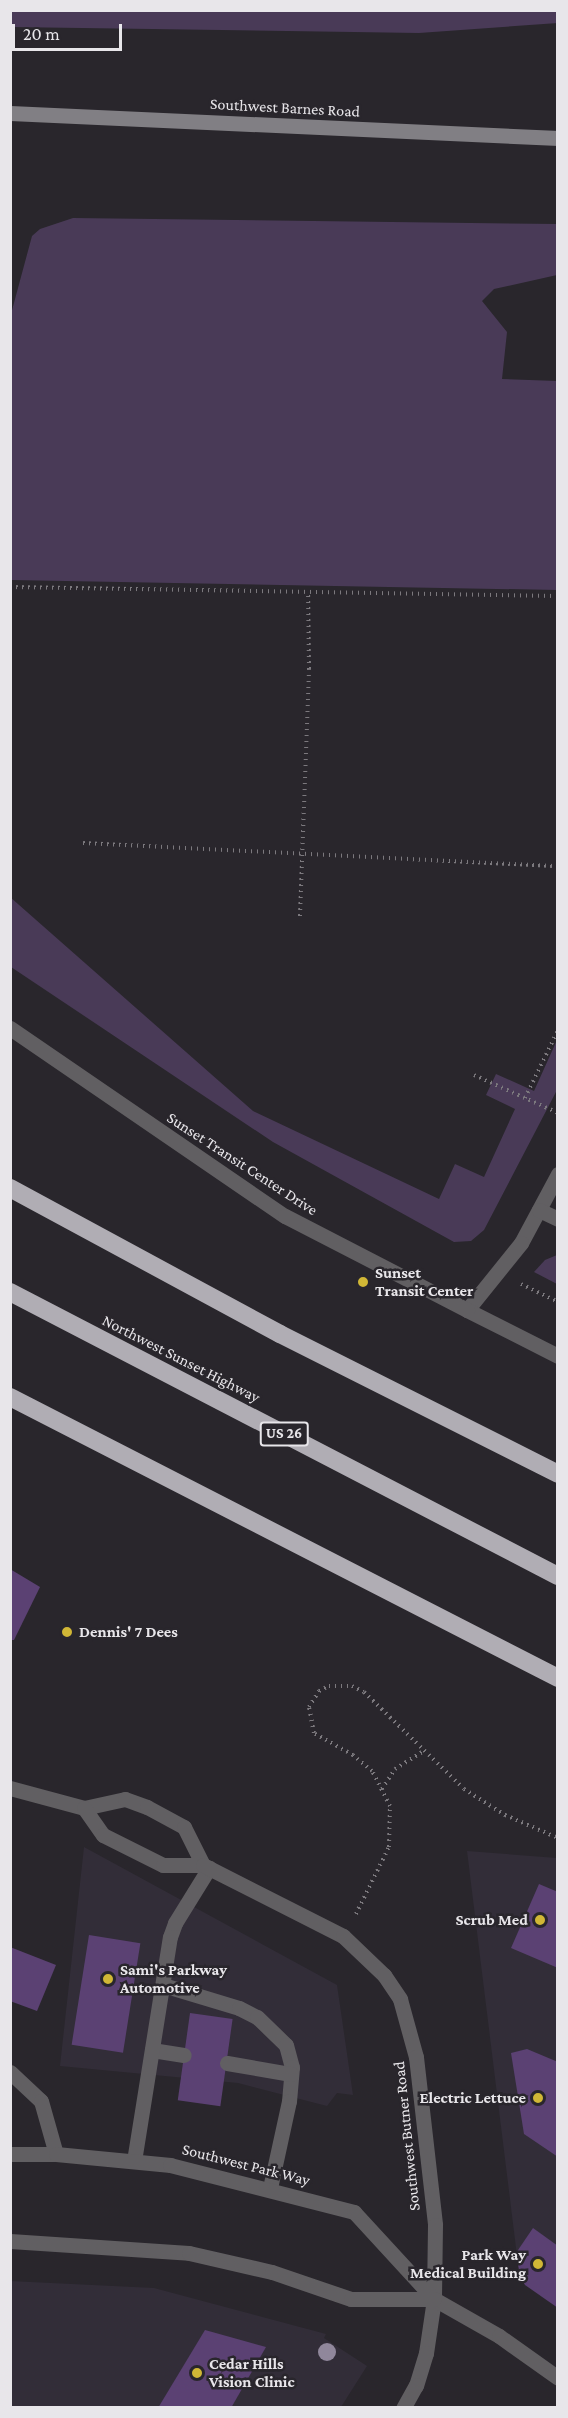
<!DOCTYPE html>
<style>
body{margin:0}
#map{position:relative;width:568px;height:2418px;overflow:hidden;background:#29262c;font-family:"Crimson Pro",serif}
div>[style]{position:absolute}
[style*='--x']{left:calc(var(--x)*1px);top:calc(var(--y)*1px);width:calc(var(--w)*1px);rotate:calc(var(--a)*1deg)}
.built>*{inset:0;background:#322d38}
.green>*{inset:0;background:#493a57}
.building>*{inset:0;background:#5b4173;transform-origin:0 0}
.path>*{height:4px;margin-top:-2px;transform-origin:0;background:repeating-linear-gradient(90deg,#7c797e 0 1.5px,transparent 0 6px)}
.service>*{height:15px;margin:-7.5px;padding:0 7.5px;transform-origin:7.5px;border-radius:7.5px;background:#615f62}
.minor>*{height:15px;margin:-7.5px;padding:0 7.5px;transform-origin:7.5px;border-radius:7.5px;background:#615f62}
.tertiary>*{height:15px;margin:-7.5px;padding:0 7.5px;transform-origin:7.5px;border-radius:7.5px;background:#615f62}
.secondary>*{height:15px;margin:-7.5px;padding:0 7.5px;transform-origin:7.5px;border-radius:7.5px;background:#817f84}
.motorway>*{height:18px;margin:-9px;padding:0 9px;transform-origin:9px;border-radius:9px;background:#b0adb4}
.trees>*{width:18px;height:18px;margin:-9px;border-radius:50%;background:#90879b}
.dots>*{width:16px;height:16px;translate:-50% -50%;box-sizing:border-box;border:3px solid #29262c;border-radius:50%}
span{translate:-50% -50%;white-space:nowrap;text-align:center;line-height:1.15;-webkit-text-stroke:5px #29262c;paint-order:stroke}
.shield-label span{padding:2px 4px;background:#29262c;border:2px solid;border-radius:4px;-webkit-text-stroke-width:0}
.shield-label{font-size:15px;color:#e8e6ea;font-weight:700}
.street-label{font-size:16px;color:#e8e6ea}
.poi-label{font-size:16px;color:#e8e6ea;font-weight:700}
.left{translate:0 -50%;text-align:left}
.right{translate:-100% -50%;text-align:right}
.frame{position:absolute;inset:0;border:12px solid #e8e6ea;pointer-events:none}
.scale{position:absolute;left:12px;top:24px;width:110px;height:27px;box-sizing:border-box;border:3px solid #e8e6ea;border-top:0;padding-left:8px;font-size:18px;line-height:21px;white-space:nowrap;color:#e8e6ea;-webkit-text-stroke:4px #29262c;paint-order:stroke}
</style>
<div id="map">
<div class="built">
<i style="clip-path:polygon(84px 1847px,337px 1985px,353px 2095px,337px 2093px,327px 2106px,238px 2083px,60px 2066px)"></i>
<i style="clip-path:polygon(467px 1851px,557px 1858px,557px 2307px,518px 2264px)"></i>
<i style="clip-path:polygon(10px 2281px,154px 2288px,326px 2334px,324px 2338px,367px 2366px,341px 2407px,11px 2407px)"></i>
</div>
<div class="green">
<i style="clip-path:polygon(11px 10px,557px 10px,558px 23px,419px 33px,11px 27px)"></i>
<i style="clip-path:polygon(73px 218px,557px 224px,557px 275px,494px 289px,482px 301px,507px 332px,502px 379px,557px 381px,557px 590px,11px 580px,11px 314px,32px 236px,40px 229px)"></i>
<i style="clip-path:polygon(10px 897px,253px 1111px,439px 1199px,455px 1164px,484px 1177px,515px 1109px,486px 1095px,496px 1074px,534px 1091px,557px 1040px,557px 1090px,484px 1230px,471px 1241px,454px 1242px,273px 1142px,11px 967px)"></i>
<i style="clip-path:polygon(557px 1255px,558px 1255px,557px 1284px,534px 1272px,545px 1260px)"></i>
</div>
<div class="building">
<i style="clip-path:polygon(10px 1569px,40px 1587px,14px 1640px,10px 1640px)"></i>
<i style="clip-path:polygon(539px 1884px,558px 1892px,558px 1968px,511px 1948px)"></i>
<i style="left:89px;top:1935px;width:52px;height:111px;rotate:9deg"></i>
<i style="clip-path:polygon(10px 1947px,56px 1965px,37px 2011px,10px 2001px)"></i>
<i style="left:190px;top:2013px;width:43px;height:88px;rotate:8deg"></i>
<i style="clip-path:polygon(527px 2049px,558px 2062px,558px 2157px,524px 2134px,511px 2053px)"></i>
<i style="clip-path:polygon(533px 2228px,558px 2246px,558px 2308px,525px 2285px,520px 2276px,516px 2253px)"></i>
<i style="clip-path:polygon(205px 2330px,266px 2347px,231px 2408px,158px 2408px)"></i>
</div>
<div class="path">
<i style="--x:10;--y:587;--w:548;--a:0.94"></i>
<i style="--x:83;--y:843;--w:476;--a:2.8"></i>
<i style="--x:300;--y:916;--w:247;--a:-87.9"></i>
<i style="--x:309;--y:669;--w:77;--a:-90.7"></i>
<i style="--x:474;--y:1075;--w:92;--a:24.3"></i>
<i style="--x:525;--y:1098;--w:76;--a:-64.1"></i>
<i style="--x:521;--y:1284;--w:41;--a:25.9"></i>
<i style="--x:382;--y:1789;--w:24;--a:-57"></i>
<i style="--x:395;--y:1769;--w:32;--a:-32"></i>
<i style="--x:356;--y:1914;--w:75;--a:-63.8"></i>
<i style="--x:389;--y:1847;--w:41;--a:-88.6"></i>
<i style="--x:390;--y:1806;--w:39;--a:-117"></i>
<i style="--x:372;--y:1771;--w:25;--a:-140"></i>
<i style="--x:353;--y:1755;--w:45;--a:-150.6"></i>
<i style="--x:314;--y:1733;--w:26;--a:-101"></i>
<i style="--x:309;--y:1707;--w:19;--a:-58"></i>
<i style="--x:319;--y:1691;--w:11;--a:-27"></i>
<i style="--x:329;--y:1686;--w:23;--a:0"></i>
<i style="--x:352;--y:1686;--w:13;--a:27"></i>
<i style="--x:364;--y:1692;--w:139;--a:44.1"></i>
<i style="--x:464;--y:1789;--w:49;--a:32.4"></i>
<i style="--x:505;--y:1815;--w:58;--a:23.5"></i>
</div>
<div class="service">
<i style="--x:558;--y:1174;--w:78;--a:118.2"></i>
<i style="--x:521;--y:1243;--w:86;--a:128.9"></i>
<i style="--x:467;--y:1310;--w:102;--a:26.8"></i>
<i style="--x:539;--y:1210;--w:21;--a:25"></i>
<i style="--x:163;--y:1985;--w:79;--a:16.8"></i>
<i style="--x:239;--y:2008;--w:20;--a:27"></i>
<i style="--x:257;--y:2017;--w:40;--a:44"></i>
<i style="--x:286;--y:2045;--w:23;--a:75"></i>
<i style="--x:292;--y:2067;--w:34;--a:95"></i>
<i style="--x:289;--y:2101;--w:89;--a:102.3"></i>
<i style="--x:152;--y:2050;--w:32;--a:9"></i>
<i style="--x:227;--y:2063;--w:65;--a:9.8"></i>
<i style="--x:10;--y:2072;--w:42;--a:43.1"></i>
<i style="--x:41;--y:2101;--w:55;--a:74.2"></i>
<i style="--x:134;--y:2161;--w:227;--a:-80.9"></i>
<i style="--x:170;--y:1937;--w:15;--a:-70"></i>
<i style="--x:175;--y:1923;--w:65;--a:-58.3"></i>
</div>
<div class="minor">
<i style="--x:10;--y:1028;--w:333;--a:34.4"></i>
<i style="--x:285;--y:1216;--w:205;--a:27.3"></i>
</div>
<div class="tertiary">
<i style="--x:10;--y:1788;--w:77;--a:15.1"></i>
<i style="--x:84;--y:1808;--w:42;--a:-12.4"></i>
<i style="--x:125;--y:1799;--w:23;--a:20"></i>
<i style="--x:147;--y:1807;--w:42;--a:28.4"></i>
<i style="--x:184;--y:1827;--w:42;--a:63.4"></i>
<i style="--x:84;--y:1808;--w:33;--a:55"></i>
<i style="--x:103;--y:1835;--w:67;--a:26.6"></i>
<i style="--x:163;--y:1865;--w:40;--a:0"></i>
<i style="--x:203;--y:1865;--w:157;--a:26.9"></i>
<i style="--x:343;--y:1936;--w:57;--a:43.6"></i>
<i style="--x:384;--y:1975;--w:29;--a:56"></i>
<i style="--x:400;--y:1999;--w:60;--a:74.6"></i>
<i style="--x:416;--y:2057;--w:169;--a:83.5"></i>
<i style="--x:435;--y:2225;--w:74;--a:90.8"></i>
<i style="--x:434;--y:2299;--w:55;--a:98.4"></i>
<i style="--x:426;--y:2353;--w:34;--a:107"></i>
<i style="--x:416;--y:2385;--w:26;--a:119"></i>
<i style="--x:10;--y:2154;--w:46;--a:0"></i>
<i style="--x:56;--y:2154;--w:115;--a:5.5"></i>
<i style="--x:170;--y:2165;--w:190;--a:14.3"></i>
<i style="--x:354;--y:2212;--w:118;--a:47.4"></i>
<i style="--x:434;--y:2299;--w:75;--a:29.6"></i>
<i style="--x:499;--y:2336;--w:72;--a:35.4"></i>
<i style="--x:10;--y:2241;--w:179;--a:3.8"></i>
<i style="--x:189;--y:2253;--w:85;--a:12.9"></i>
<i style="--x:272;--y:2272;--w:83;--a:18.9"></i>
<i style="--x:351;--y:2299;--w:83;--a:0"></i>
</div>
<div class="secondary">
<i style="--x:10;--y:113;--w:549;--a:2.61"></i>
</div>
<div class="motorway">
<i style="--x:10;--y:1188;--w:307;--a:28.4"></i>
<i style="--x:280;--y:1334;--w:311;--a:26.7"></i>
<i style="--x:10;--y:1292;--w:617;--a:27.4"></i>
<i style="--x:10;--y:1397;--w:616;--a:27.15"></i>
</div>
<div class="trees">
<i style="left:327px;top:2352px"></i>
</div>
<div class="dots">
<i style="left:363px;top:1282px;background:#d1b736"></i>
<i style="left:67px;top:1632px;background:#d1b736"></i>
<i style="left:540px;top:1920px;background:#d1b736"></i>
<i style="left:108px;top:1979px;background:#d1b736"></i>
<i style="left:538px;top:2098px;background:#d1b736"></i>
<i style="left:538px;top:2264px;background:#d1b736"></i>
<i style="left:197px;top:2373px;background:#d1b736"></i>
</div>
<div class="shield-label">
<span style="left:284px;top:1434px">US 26</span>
</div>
<div class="street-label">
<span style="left:285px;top:108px;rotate:3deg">Southwest Barnes Road</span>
<span style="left:242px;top:1164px;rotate:33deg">Sunset Transit Center Drive</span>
<span style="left:181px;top:1359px;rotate:27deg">Northwest Sunset Highway</span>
<span style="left:407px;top:2136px;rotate:-96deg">Southwest Butner Road</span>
<span style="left:246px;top:2165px;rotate:14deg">Southwest Park Way</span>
</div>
<div class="poi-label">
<span class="left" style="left:375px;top:1282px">Sunset<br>Transit Center</span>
<span class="left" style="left:79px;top:1632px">Dennis' 7 Dees</span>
<span class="right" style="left:528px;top:1920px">Scrub Med</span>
<span class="left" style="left:120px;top:1979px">Sami's Parkway<br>Automotive</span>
<span class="right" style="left:526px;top:2098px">Electric Lettuce</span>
<span class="right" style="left:526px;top:2264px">Park Way<br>Medical Building</span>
<span class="left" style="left:209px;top:2373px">Cedar Hills<br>Vision Clinic</span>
</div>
<div class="frame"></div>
<div class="scale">20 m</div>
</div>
